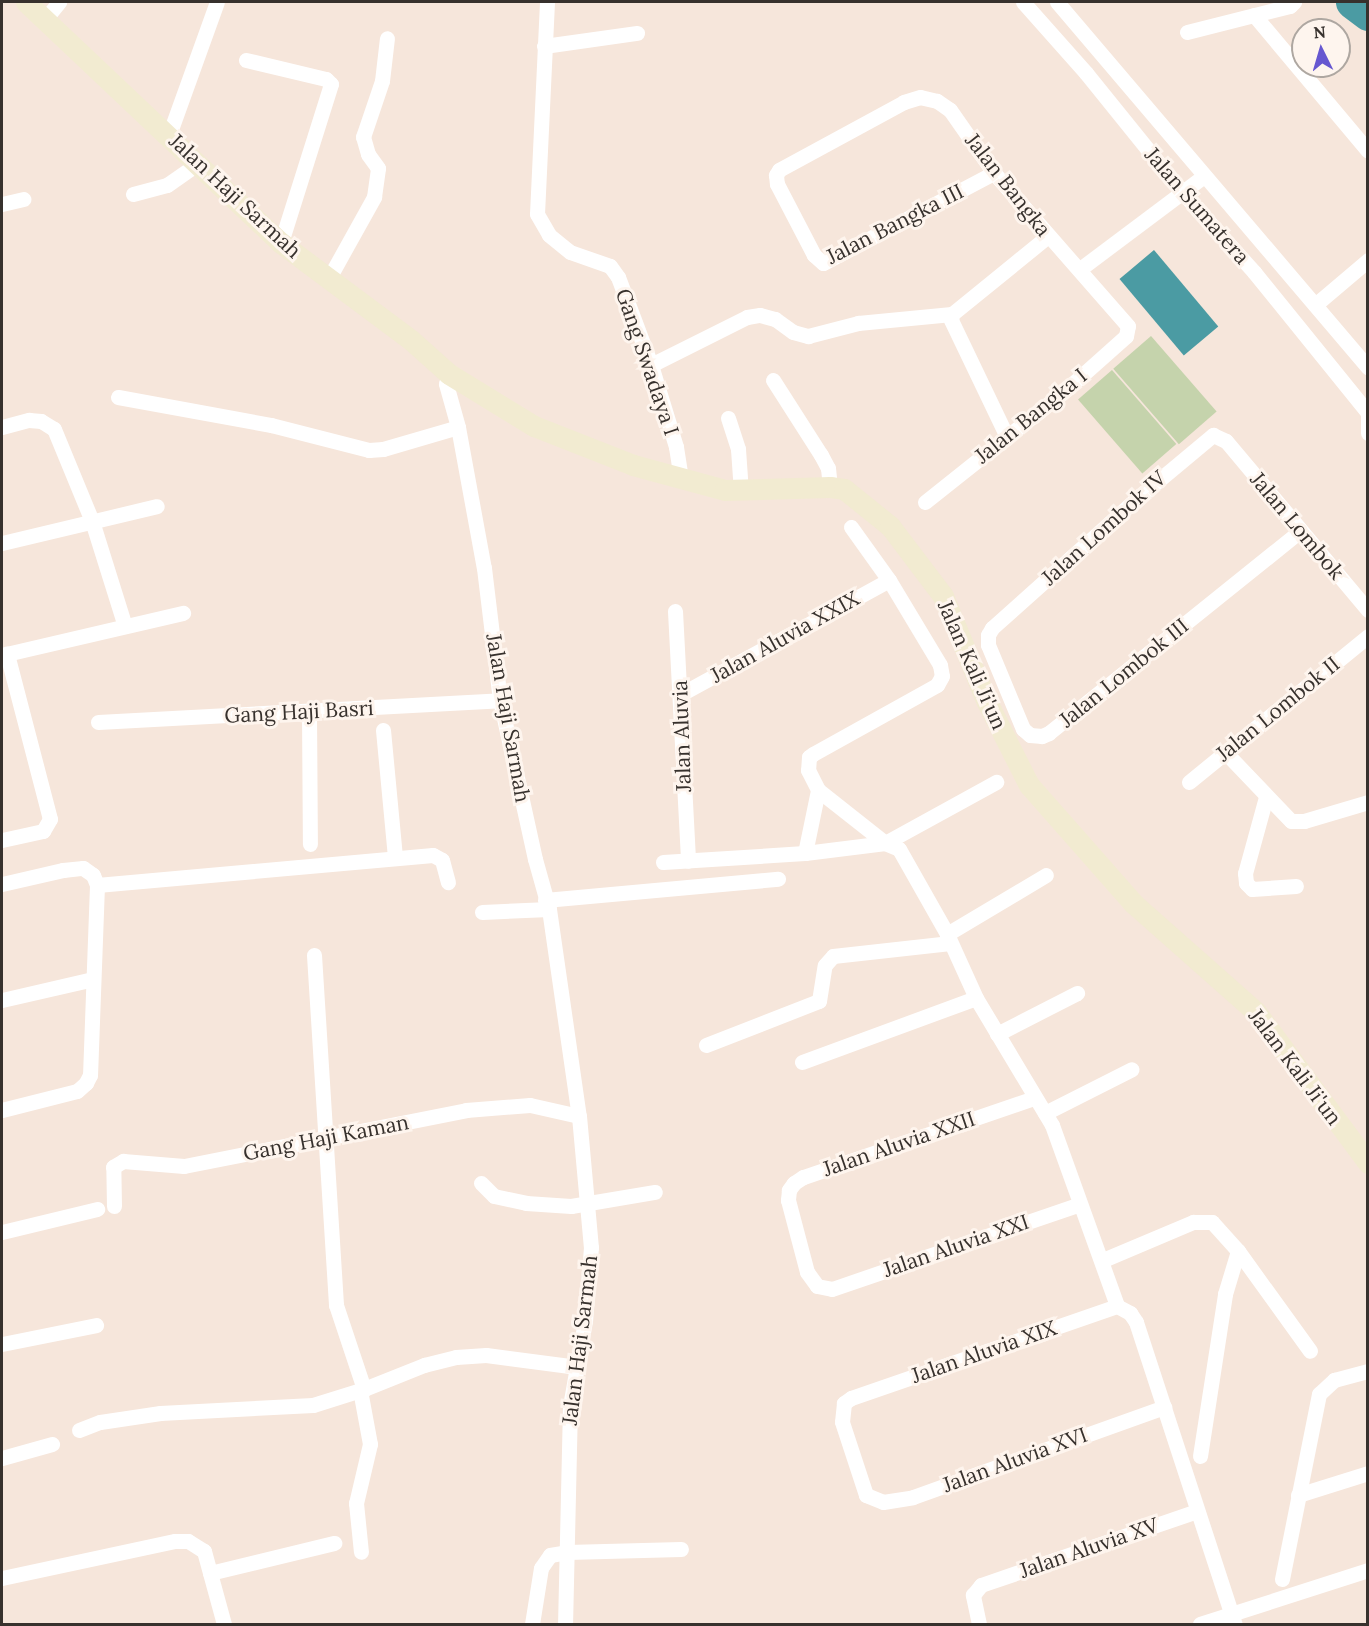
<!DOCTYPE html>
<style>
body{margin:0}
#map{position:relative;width:1369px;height:1626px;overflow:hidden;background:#f6e6db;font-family:Lora,serif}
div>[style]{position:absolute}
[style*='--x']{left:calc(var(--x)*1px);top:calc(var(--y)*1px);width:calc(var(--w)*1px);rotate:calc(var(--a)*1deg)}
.green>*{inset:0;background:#c5d3ac;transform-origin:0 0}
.water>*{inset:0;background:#4b9ba3;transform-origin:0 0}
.river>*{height:33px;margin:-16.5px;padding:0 16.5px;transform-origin:16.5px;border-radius:16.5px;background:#4b9ba3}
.street>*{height:15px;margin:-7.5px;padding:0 7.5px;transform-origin:7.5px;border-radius:7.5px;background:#fff}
.secondary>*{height:21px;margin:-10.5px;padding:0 10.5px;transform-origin:10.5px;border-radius:10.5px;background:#f2ebd1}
span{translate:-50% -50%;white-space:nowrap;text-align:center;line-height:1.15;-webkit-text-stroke:6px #fef5ee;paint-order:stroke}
.street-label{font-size:21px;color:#37312d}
.frame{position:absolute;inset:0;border:3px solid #37312d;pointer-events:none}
.north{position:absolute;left:1291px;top:18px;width:60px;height:60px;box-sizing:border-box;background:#fef5ee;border:2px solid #aea7a1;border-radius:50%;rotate:355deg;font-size:16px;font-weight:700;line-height:24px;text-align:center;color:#37312d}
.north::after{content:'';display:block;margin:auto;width:21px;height:27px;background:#6657d0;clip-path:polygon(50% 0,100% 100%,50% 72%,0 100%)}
</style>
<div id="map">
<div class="green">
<i style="left:1151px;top:336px;width:100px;height:50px;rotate:49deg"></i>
<i style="left:1112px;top:370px;width:98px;height:45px;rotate:49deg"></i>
</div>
<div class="water">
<i style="left:1154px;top:250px;width:100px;height:45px;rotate:50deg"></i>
</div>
<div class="river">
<i style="--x:1352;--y:2;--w:20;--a:37"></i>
</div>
<div class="street">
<i style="--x:547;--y:2;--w:212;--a:92.7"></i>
<i style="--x:537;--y:214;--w:24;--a:60"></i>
<i style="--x:549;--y:235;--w:27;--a:39"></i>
<i style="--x:570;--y:252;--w:42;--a:19.3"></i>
<i style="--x:610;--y:266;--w:14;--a:54"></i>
<i style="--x:618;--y:277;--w:94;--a:69.4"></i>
<i style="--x:651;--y:365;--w:86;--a:73"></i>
<i style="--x:676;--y:447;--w:32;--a:81"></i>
<i style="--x:1023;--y:2;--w:95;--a:48.4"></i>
<i style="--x:1086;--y:73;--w:153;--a:51.1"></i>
<i style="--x:1182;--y:192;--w:108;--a:48"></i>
<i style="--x:1254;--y:272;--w:181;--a:51"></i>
<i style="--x:1057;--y:2;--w:480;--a:49.6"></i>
<i style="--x:1254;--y:15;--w:177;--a:50"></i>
<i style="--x:46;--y:18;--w:21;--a:-51"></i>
<i style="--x:1187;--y:32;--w:106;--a:-14.2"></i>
<i style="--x:1290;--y:6;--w:6;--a:-45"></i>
<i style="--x:544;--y:46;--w:94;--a:-8"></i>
<i style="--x:246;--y:60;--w:82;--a:13.4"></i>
<i style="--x:326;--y:79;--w:7;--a:45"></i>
<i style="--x:331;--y:84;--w:167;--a:107.5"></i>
<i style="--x:169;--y:135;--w:141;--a:-70.2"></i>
<i style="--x:133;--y:194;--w:35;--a:-15"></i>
<i style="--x:167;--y:185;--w:39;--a:-35"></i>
<i style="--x:2;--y:204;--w:22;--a:-13"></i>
<i style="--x:1080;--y:269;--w:155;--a:-36.9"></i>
<i style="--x:329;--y:278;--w:93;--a:-60.9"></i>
<i style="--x:374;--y:197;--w:29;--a:-82"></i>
<i style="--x:378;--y:168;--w:17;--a:-126"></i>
<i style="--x:368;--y:154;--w:18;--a:-106"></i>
<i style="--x:363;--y:137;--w:59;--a:-71.3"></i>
<i style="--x:382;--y:81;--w:43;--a:-83.4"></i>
<i style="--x:1315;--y:305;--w:70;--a:-40.3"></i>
<i style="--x:952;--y:314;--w:6;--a:99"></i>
<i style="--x:951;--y:320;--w:130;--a:64.4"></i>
<i style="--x:952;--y:314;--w:124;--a:-39.1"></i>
<i style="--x:651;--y:365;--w:107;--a:-26.6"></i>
<i style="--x:747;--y:317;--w:13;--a:-9"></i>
<i style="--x:760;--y:315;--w:16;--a:15"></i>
<i style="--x:775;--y:319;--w:22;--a:36"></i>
<i style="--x:793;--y:332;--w:16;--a:15"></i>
<i style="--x:808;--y:336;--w:52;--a:-14.6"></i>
<i style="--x:858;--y:323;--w:94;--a:-5.5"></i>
<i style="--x:449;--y:374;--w:10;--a:107"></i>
<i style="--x:446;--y:384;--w:45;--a:74.4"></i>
<i style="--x:458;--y:427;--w:143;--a:79.6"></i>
<i style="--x:484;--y:568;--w:133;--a:83.1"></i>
<i style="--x:500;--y:700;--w:163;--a:77.6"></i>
<i style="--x:535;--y:859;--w:52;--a:74.4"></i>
<i style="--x:549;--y:909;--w:209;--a:81.8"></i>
<i style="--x:579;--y:1116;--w:132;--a:84.8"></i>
<i style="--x:591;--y:1247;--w:74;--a:94.6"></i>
<i style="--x:585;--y:1321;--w:86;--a:100"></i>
<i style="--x:570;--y:1406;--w:218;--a:91.3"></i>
<i style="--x:773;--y:380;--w:89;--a:57.4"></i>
<i style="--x:821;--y:455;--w:15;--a:62"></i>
<i style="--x:828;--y:468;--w:19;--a:84"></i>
<i style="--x:118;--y:397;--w:156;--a:10.4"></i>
<i style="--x:271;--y:425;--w:101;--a:14.3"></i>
<i style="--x:369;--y:450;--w:14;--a:-4"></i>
<i style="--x:383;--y:449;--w:78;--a:-16.3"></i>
<i style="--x:1368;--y:416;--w:17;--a:90"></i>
<i style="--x:728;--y:418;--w:33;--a:72"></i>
<i style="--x:738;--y:449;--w:39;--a:86"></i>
<i style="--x:2;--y:427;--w:28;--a:-15"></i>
<i style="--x:29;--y:420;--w:12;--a:5"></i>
<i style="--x:41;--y:421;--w:15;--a:32"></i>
<i style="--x:54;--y:429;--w:100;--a:67.6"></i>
<i style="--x:92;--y:521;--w:110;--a:72.6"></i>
<i style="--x:925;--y:502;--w:174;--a:-38.5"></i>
<i style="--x:1061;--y:394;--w:87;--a:-41.7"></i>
<i style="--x:1126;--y:336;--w:10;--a:-79"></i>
<i style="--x:1128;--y:326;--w:203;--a:-131.2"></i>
<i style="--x:994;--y:173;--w:77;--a:-124.9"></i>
<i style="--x:950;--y:110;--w:16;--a:-145"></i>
<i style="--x:937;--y:101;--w:17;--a:-167"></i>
<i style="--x:920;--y:97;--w:17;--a:163"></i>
<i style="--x:904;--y:102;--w:142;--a:151.5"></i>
<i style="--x:779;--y:170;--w:6;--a:121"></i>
<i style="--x:776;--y:175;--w:9;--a:84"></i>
<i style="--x:777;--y:184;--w:80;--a:62.5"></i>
<i style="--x:814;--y:255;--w:12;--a:42"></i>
<i style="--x:823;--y:263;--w:193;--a:-27.8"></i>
<i style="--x:851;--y:527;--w:65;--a:54.4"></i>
<i style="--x:889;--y:580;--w:99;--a:59"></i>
<i style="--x:940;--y:665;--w:11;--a:80"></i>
<i style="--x:942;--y:676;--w:10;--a:119"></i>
<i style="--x:937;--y:685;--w:142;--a:150.9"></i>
<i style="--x:813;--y:754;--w:5;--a:143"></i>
<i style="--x:809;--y:757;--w:13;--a:94"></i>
<i style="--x:808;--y:770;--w:22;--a:63"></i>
<i style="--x:818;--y:790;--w:85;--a:38.3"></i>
<i style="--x:885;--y:843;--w:15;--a:23"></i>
<i style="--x:899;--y:849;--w:98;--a:60.5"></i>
<i style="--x:947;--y:934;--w:70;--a:65.6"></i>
<i style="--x:976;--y:998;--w:148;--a:59.1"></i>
<i style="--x:1052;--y:1125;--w:192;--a:70.2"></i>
<i style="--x:1117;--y:1306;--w:15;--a:28"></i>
<i style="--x:1130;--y:1313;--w:11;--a:56"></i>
<i style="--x:1136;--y:1322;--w:318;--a:71.9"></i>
<i style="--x:1300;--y:531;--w:322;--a:141.2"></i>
<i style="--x:1049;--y:733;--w:8;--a:157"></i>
<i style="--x:1042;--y:736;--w:12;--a:-175"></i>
<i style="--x:1030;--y:735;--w:9;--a:-139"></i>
<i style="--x:1023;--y:729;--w:91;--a:-112.6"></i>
<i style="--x:988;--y:645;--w:10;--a:-90"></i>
<i style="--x:988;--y:635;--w:8;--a:-60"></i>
<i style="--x:992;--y:628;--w:200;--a:-41.8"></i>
<i style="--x:1141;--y:495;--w:94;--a:-39.8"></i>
<i style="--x:1213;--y:435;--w:14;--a:25"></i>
<i style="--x:1226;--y:441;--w:221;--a:50"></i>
<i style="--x:2;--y:543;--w:159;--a:-13.4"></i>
<i style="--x:675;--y:611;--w:250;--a:87"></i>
<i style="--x:2;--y:655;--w:186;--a:-13.1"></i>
<i style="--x:681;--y:694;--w:237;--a:-28.7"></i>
<i style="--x:309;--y:712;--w:132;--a:89.6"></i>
<i style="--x:98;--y:722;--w:403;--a:-3.1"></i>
<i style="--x:383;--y:730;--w:128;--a:84.6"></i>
<i style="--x:1225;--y:752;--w:95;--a:46.3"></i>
<i style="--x:1291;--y:821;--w:13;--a:0"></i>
<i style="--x:1304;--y:821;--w:67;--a:-16.5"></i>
<i style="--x:1189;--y:782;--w:231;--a:-39.2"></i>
<i style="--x:1266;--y:797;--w:79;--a:105.4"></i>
<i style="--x:1245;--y:873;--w:10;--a:84"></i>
<i style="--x:1246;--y:883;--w:8;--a:45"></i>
<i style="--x:1252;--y:889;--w:44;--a:-3.9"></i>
<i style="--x:2;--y:840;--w:42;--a:-12.4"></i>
<i style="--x:43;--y:831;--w:14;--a:-60"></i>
<i style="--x:50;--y:819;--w:171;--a:-104.6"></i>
<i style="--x:805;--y:853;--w:64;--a:-78.3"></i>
<i style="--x:663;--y:862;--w:142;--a:-3.6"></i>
<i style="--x:805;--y:853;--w:81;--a:-7.1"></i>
<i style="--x:885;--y:843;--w:127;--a:-28.8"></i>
<i style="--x:2;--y:884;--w:63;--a:-12.9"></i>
<i style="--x:63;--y:870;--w:20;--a:-6"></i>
<i style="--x:83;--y:868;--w:12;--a:35"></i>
<i style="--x:93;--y:875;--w:11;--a:68"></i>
<i style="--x:97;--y:885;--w:190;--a:92.1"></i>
<i style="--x:90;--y:1075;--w:9;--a:117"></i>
<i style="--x:86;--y:1083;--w:12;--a:138"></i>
<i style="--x:77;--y:1091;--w:77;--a:165.8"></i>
<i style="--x:97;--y:885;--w:337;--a:-5.1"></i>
<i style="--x:433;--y:855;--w:10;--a:29"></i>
<i style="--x:442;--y:860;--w:23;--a:75"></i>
<i style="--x:545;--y:900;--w:234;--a:-5.2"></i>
<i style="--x:482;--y:912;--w:67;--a:-2.6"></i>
<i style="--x:947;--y:934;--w:115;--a:-30.8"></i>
<i style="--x:314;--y:955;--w:351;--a:86.4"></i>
<i style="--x:336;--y:1305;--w:89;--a:71.6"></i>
<i style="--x:2;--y:1000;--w:93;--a:-13"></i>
<i style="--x:997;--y:1034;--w:90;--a:-27.1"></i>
<i style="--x:706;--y:1045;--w:121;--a:-21.3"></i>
<i style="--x:819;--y:1001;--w:36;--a:-81"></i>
<i style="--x:825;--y:965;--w:12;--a:-48"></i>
<i style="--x:833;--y:956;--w:118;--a:-6.3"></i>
<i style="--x:802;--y:1062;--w:185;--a:-20.2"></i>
<i style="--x:1034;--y:1098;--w:244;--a:161.1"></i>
<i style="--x:803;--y:1177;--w:11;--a:146"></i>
<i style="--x:794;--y:1183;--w:9;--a:126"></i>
<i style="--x:789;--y:1190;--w:10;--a:96"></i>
<i style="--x:788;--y:1200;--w:74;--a:75.2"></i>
<i style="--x:807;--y:1272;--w:17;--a:54"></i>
<i style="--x:817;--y:1286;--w:15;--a:11"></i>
<i style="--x:832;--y:1289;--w:262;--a:-18.9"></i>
<i style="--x:1045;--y:1113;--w:97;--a:-26.8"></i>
<i style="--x:481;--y:1183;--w:18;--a:45"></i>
<i style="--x:494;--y:1196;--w:33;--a:12"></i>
<i style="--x:526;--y:1203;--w:45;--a:3.8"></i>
<i style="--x:571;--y:1206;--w:85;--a:-9.5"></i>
<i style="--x:114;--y:1206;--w:39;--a:-91"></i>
<i style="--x:113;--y:1167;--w:12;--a:-31"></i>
<i style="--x:123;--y:1161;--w:61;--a:4.7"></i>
<i style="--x:184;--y:1166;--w:288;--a:-11.2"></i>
<i style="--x:466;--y:1110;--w:64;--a:-4.5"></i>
<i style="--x:530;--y:1105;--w:50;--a:12.7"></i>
<i style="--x:2;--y:1232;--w:98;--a:-13.6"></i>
<i style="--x:1103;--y:1260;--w:98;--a:-22.9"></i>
<i style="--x:1193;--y:1222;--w:19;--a:0"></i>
<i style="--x:1212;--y:1222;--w:39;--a:48"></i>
<i style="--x:1238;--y:1251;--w:123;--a:54.2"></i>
<i style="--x:1117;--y:1306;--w:281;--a:160.9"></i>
<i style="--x:851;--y:1398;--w:9;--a:144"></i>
<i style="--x:844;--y:1403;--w:19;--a:96"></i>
<i style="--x:842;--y:1422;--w:77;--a:71.8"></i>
<i style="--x:866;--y:1495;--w:18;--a:22"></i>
<i style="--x:883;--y:1502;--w:30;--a:-9"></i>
<i style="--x:913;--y:1497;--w:267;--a:-19.7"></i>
<i style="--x:2;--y:1344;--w:96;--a:-11.4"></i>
<i style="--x:360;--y:1390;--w:55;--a:79.5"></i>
<i style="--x:370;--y:1444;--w:61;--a:103.3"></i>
<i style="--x:356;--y:1503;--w:49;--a:84.2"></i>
<i style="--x:79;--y:1430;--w:22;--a:-21"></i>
<i style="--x:100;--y:1422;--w:61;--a:-8.5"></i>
<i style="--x:160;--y:1413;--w:153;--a:-3"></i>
<i style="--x:313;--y:1405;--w:53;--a:-17.4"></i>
<i style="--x:364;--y:1389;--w:65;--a:-21.8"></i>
<i style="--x:424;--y:1365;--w:33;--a:-14"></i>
<i style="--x:456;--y:1357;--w:30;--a:-4"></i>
<i style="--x:486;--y:1355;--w:92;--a:7.5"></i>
<i style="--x:1200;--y:1456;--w:164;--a:-81.2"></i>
<i style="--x:1225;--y:1294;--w:45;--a:-73.2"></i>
<i style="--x:2;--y:1458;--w:52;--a:-15.6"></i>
<i style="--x:1298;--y:1495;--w:73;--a:-17.4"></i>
<i style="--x:210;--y:1573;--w:128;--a:-13.6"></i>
<i style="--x:2;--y:1578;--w:177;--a:-12.1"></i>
<i style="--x:175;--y:1541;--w:13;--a:0"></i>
<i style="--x:188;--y:1541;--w:19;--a:32"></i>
<i style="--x:204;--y:1551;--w:76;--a:74.7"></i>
<i style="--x:1282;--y:1579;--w:189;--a:-78.7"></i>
<i style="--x:1319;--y:1394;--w:21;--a:-43"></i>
<i style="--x:1334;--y:1380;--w:35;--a:-15"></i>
<i style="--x:532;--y:1624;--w:57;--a:-80.9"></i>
<i style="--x:541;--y:1568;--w:16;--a:-55"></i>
<i style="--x:550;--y:1555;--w:17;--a:-10"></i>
<i style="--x:567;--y:1552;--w:114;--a:-1.5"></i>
<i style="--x:979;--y:1624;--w:30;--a:-102"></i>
<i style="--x:973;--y:1595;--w:13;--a:-51"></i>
<i style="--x:981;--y:1585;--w:228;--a:-18.9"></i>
<i style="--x:1200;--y:1624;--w:176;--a:-17.8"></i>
</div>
<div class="secondary">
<i style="--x:26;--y:2;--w:351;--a:43.4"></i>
<i style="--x:281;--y:243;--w:162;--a:36.7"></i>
<i style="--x:411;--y:340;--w:51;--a:41.8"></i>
<i style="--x:449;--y:374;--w:100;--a:31.5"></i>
<i style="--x:534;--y:426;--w:106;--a:21.5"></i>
<i style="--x:633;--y:465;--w:95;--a:15.2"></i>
<i style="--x:725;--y:490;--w:105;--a:-1.6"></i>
<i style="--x:830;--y:487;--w:14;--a:8"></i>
<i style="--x:844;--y:489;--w:59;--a:38.8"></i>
<i style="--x:890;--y:526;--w:88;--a:52.9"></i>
<i style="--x:943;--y:596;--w:115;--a:67.5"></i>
<i style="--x:987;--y:702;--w:93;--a:63.2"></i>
<i style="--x:1029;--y:785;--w:159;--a:48.6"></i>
<i style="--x:1134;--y:904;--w:163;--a:41.5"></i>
<i style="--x:1256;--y:1012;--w:188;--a:53.4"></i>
</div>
<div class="street-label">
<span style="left:1008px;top:185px;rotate:52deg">Jalan Bangka</span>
<span style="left:235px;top:196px;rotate:43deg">Jalan Haji Sarmah</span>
<span style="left:1197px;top:206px;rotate:49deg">Jalan Sumatera</span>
<span style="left:895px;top:224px;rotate:-27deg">Jalan Bangka III</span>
<span style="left:647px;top:362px;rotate:71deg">Gang Swadaya I</span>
<span style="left:1031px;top:416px;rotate:-39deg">Jalan Bangka I</span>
<span style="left:1297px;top:526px;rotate:50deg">Jalan Lombok</span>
<span style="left:1104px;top:528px;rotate:-42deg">Jalan Lombok IV</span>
<span style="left:785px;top:637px;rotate:-29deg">Jalan Aluvia XXIX</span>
<span style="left:972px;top:665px;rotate:66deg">Jalan Kali Ji'un</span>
<span style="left:1124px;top:673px;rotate:-39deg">Jalan Lombok III</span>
<span style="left:1278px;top:709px;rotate:-39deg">Jalan Lombok II</span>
<span style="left:299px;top:712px;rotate:-3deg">Gang Haji Basri</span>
<span style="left:508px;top:718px;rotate:80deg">Jalan Haji Sarmah</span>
<span style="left:682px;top:736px;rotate:-92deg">Jalan Aluvia</span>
<span style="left:1295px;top:1067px;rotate:53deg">Jalan Kali Ji'un</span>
<span style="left:326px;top:1138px;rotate:-11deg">Gang Haji Kaman</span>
<span style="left:899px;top:1144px;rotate:-19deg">Jalan Aluvia XXII</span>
<span style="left:956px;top:1246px;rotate:-19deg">Jalan Aluvia XXI</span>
<span style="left:580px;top:1340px;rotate:-83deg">Jalan Haji Sarmah</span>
<span style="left:984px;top:1352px;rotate:-19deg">Jalan Aluvia XIX</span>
<span style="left:1015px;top:1460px;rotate:-20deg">Jalan Aluvia XVI</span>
<span style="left:1089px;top:1548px;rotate:-19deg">Jalan Aluvia XV</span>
</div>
<div class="frame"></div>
<div class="north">N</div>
</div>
